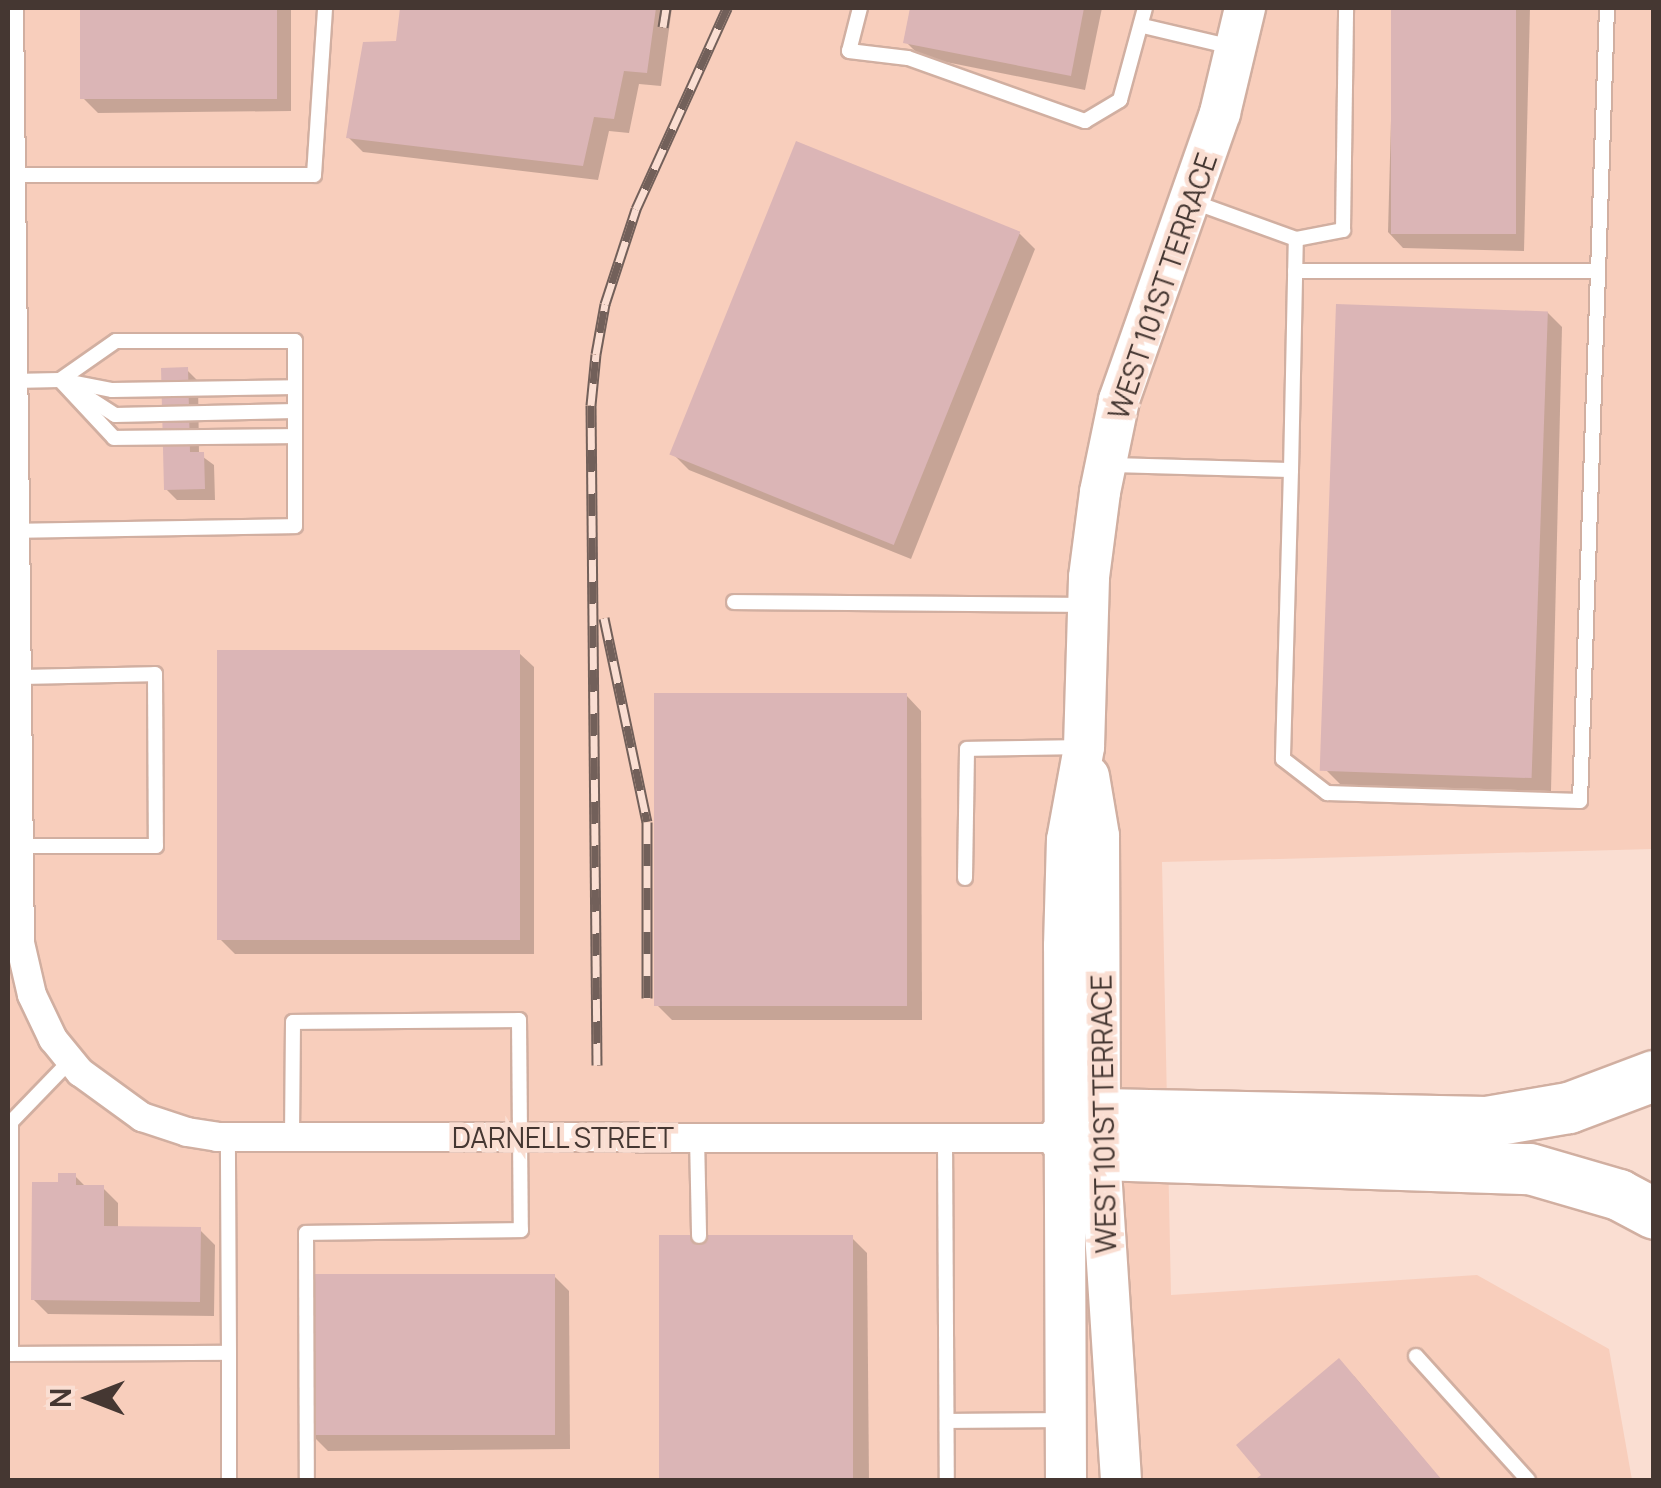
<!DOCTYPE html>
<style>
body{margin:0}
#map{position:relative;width:1661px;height:1488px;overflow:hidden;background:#faded2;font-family:Manrope,sans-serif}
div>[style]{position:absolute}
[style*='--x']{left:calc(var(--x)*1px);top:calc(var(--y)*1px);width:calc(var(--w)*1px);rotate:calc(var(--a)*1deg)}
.built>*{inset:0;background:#f8cebc}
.shadow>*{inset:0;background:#0003}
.building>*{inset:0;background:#dbb5b6;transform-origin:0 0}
.roads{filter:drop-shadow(2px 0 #d1afa1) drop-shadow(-2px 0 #d1afa1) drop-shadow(0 2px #d1afa1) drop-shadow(0 -2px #d1afa1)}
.service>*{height:14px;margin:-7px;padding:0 7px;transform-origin:7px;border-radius:7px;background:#fff}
.minor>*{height:28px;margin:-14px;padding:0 14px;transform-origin:14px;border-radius:14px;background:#fff}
.secondary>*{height:40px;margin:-20px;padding:0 20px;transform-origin:20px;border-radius:20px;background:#fff}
.motorway>*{height:50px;margin:-25px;padding:0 25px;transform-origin:25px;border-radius:25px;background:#fff}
.rail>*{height:11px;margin-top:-5.5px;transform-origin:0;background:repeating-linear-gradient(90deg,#faded2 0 22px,#72605a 0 44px);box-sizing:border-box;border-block:2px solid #72605a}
span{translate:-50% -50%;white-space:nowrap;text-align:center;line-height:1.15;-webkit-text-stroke:9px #faded2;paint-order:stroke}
.street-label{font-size:28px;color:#453732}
.frame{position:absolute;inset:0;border:10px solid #453732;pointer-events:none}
.north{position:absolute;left:40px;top:1348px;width:100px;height:100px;-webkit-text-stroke:8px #faded2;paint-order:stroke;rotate:270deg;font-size:28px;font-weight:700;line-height:40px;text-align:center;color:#453732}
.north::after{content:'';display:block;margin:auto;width:35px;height:45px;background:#453732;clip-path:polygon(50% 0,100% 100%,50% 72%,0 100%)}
</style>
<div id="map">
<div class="built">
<i style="clip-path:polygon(8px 8px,1653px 8px,1653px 849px,1162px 862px,1171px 1295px,1477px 1275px,1609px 1349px,1632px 1480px,8px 1480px)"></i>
</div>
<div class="shadow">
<i style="clip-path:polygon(82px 8px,291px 8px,291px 111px,98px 113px,83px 98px)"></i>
<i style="clip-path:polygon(403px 8px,672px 8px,661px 86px,639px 84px,629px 133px,609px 131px,598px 180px,363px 152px,348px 137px,398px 44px)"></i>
<i style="clip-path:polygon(913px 8px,1102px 8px,1085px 90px,921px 57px,906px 42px)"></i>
<i style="clip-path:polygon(1394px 8px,1530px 8px,1524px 251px,1403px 248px,1388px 232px)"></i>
<i style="clip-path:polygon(797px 144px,1020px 234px,1035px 249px,911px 559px,689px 470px,674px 455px)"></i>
<i style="clip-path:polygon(1547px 312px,1562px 327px,1551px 791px,1341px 785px,1326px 770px)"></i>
<i style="clip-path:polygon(187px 370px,198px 381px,199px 454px,214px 465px,215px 500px,177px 500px,166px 489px)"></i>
<i style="clip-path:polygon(518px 652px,534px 667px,534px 954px,235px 954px,220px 939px)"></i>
<i style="clip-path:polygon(906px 695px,921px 711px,922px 1020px,672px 1020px,657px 1005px)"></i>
<i style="clip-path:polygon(75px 1176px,87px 1188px,103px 1188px,118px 1203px,118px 1229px,200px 1230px,215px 1245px,214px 1316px,48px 1314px,33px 1299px,60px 1185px)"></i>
<i style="clip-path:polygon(852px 1238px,867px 1253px,869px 1480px,663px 1480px,662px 1239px)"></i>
<i style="clip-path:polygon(554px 1276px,569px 1291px,570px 1449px,328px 1451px,313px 1436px)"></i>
<i style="clip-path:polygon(1354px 1376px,1441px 1480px,1262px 1480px,1261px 1479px)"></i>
</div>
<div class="building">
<i style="left:80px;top:8px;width:197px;height:91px"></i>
<i style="clip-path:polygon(400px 8px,656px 8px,647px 73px,624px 71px,614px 119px,594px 117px,583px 166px,346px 138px,363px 42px,396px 41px)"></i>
<i style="clip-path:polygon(910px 8px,1084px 8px,1071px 76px,903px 43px)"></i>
<i style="left:1391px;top:8px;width:125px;height:226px"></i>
<i style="left:796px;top:141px;width:242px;height:338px;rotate:22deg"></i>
<i style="left:1336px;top:304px;width:212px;height:467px;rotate:2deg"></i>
<i style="clip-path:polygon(188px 367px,190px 452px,204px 452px,205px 489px,164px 490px,161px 368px)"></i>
<i style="left:217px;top:650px;width:303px;height:290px"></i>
<i style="left:907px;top:693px;width:313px;height:253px;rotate:90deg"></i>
<i style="clip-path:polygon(58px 1173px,76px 1173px,76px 1185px,104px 1185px,104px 1226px,201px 1227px,200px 1302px,31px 1300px,32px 1182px,58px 1182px)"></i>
<i style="left:853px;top:1235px;width:245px;height:194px;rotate:90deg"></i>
<i style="left:555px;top:1274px;width:161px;height:246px;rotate:90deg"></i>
<i style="clip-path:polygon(1339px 1358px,1442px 1480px,1257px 1478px,1261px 1475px,1236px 1445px)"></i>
</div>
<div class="roads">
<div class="service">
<i style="--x:860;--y:8;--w:44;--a:104.3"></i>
<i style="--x:849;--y:51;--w:59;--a:6.8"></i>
<i style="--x:908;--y:58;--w:188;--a:19.6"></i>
<i style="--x:1085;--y:121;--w:41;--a:-31"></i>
<i style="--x:1120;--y:100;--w:95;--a:-74.8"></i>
<i style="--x:1143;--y:26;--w:91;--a:13.3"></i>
<i style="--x:10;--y:175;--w:304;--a:0"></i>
<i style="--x:314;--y:175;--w:167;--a:-86.2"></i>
<i style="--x:1296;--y:239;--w:48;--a:-10.8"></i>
<i style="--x:1343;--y:230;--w:222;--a:-89.2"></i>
<i style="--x:1295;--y:271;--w:303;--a:0"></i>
<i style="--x:60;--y:380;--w:79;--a:47"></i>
<i style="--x:114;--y:438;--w:181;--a:-0.6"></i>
<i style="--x:13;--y:381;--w:47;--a:-1.2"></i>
<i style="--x:60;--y:380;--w:68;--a:-34.9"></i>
<i style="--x:116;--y:341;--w:179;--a:0"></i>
<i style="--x:295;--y:341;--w:185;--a:90"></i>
<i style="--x:295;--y:526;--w:280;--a:179"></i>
<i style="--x:71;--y:382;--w:42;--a:11"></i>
<i style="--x:112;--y:390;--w:183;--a:-0.9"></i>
<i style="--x:78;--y:391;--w:44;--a:33"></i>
<i style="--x:115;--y:415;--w:180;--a:-1.3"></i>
<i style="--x:1111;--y:465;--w:180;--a:1.6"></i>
<i style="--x:1291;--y:470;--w:231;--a:-88.8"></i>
<i style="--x:1296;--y:239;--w:109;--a:-160.1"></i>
<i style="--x:1291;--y:470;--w:289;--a:91.6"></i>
<i style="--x:1283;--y:759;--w:56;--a:37.7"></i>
<i style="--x:1327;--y:793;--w:253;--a:1.8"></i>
<i style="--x:1580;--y:801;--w:793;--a:-88.05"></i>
<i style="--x:734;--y:602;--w:350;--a:0.5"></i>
<i style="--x:17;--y:677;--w:138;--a:-1.2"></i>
<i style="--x:155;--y:674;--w:172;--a:89.7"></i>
<i style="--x:156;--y:846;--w:137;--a:180"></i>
<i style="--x:965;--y:878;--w:129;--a:-89.1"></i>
<i style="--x:967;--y:749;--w:111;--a:-1"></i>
<i style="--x:71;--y:1060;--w:86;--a:134.1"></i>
<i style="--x:11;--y:1122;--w:232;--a:90"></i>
<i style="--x:11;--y:1354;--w:218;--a:-0.3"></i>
<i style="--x:229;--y:1353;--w:216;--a:-90.3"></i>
<i style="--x:292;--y:1137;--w:115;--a:-89.5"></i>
<i style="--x:293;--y:1022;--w:226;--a:-0.5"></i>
<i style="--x:519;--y:1020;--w:210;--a:89.5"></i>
<i style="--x:521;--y:1230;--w:215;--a:179.2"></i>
<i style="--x:306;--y:1233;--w:247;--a:89.8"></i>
<i style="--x:697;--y:1137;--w:99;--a:88.8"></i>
<i style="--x:945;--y:1138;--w:342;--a:89.7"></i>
<i style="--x:1416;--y:1356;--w:167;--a:47.9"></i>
<i style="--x:947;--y:1421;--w:114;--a:-0.5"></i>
<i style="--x:229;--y:1480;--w:127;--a:-90"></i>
</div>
<div class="minor">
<i style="--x:9;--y:8;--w:935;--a:89.33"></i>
<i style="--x:20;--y:943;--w:53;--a:77"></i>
<i style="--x:32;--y:995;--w:49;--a:64.5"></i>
<i style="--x:53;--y:1039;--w:43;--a:50.7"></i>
<i style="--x:80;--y:1072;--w:77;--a:36"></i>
<i style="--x:142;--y:1117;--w:47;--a:18.4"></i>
<i style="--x:187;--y:1132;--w:30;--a:9"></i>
<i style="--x:217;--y:1137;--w:847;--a:0.07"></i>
</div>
<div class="secondary">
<i style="--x:1089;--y:776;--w:61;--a:80.5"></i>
<i style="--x:1099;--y:836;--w:319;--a:89.8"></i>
<i style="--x:1100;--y:1155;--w:326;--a:86.3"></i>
<i style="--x:1066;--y:1480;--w:534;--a:-90.21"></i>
<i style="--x:1064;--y:946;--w:106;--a:-88.4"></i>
<i style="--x:1067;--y:840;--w:95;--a:-79.6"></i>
<i style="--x:1084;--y:747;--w:170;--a:-88.3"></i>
<i style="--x:1089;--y:577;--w:86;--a:-82.6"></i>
<i style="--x:1100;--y:492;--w:94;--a:-78.3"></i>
<i style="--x:1119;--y:400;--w:304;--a:-70.6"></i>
<i style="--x:1220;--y:113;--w:108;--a:-76.6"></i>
</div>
<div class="motorway">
<i style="--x:1064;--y:1138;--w:44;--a:-33"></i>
<i style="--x:1101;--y:1114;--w:386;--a:1.2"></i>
<i style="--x:1487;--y:1122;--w:83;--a:-9.7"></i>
<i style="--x:1569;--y:1108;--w:91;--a:-20.6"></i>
<i style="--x:1064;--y:1138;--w:40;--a:25"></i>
<i style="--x:1100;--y:1155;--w:430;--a:1.9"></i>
<i style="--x:1530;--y:1169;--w:93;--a:16.3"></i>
<i style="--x:1619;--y:1195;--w:40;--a:28"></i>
</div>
</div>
<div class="rail">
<i style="--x:663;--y:27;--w:19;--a:-81"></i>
<i style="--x:604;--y:618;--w:208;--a:78.1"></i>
<i style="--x:647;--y:822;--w:176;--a:90"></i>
<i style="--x:597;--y:1065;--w:660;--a:-90.52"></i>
<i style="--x:591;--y:405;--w:51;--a:-84.4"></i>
<i style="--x:596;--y:354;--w:51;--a:-79.8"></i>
<i style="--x:605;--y:304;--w:100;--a:-71.9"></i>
<i style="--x:636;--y:209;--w:221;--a:-65.6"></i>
</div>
<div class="street-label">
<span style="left:1162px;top:286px;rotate:-71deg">WEST 101ST TERRACE</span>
<span style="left:1103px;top:1114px;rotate:-91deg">WEST 101ST TERRACE</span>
<span style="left:563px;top:1137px">DARNELL STREET</span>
</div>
<div class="frame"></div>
<div class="north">N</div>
</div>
